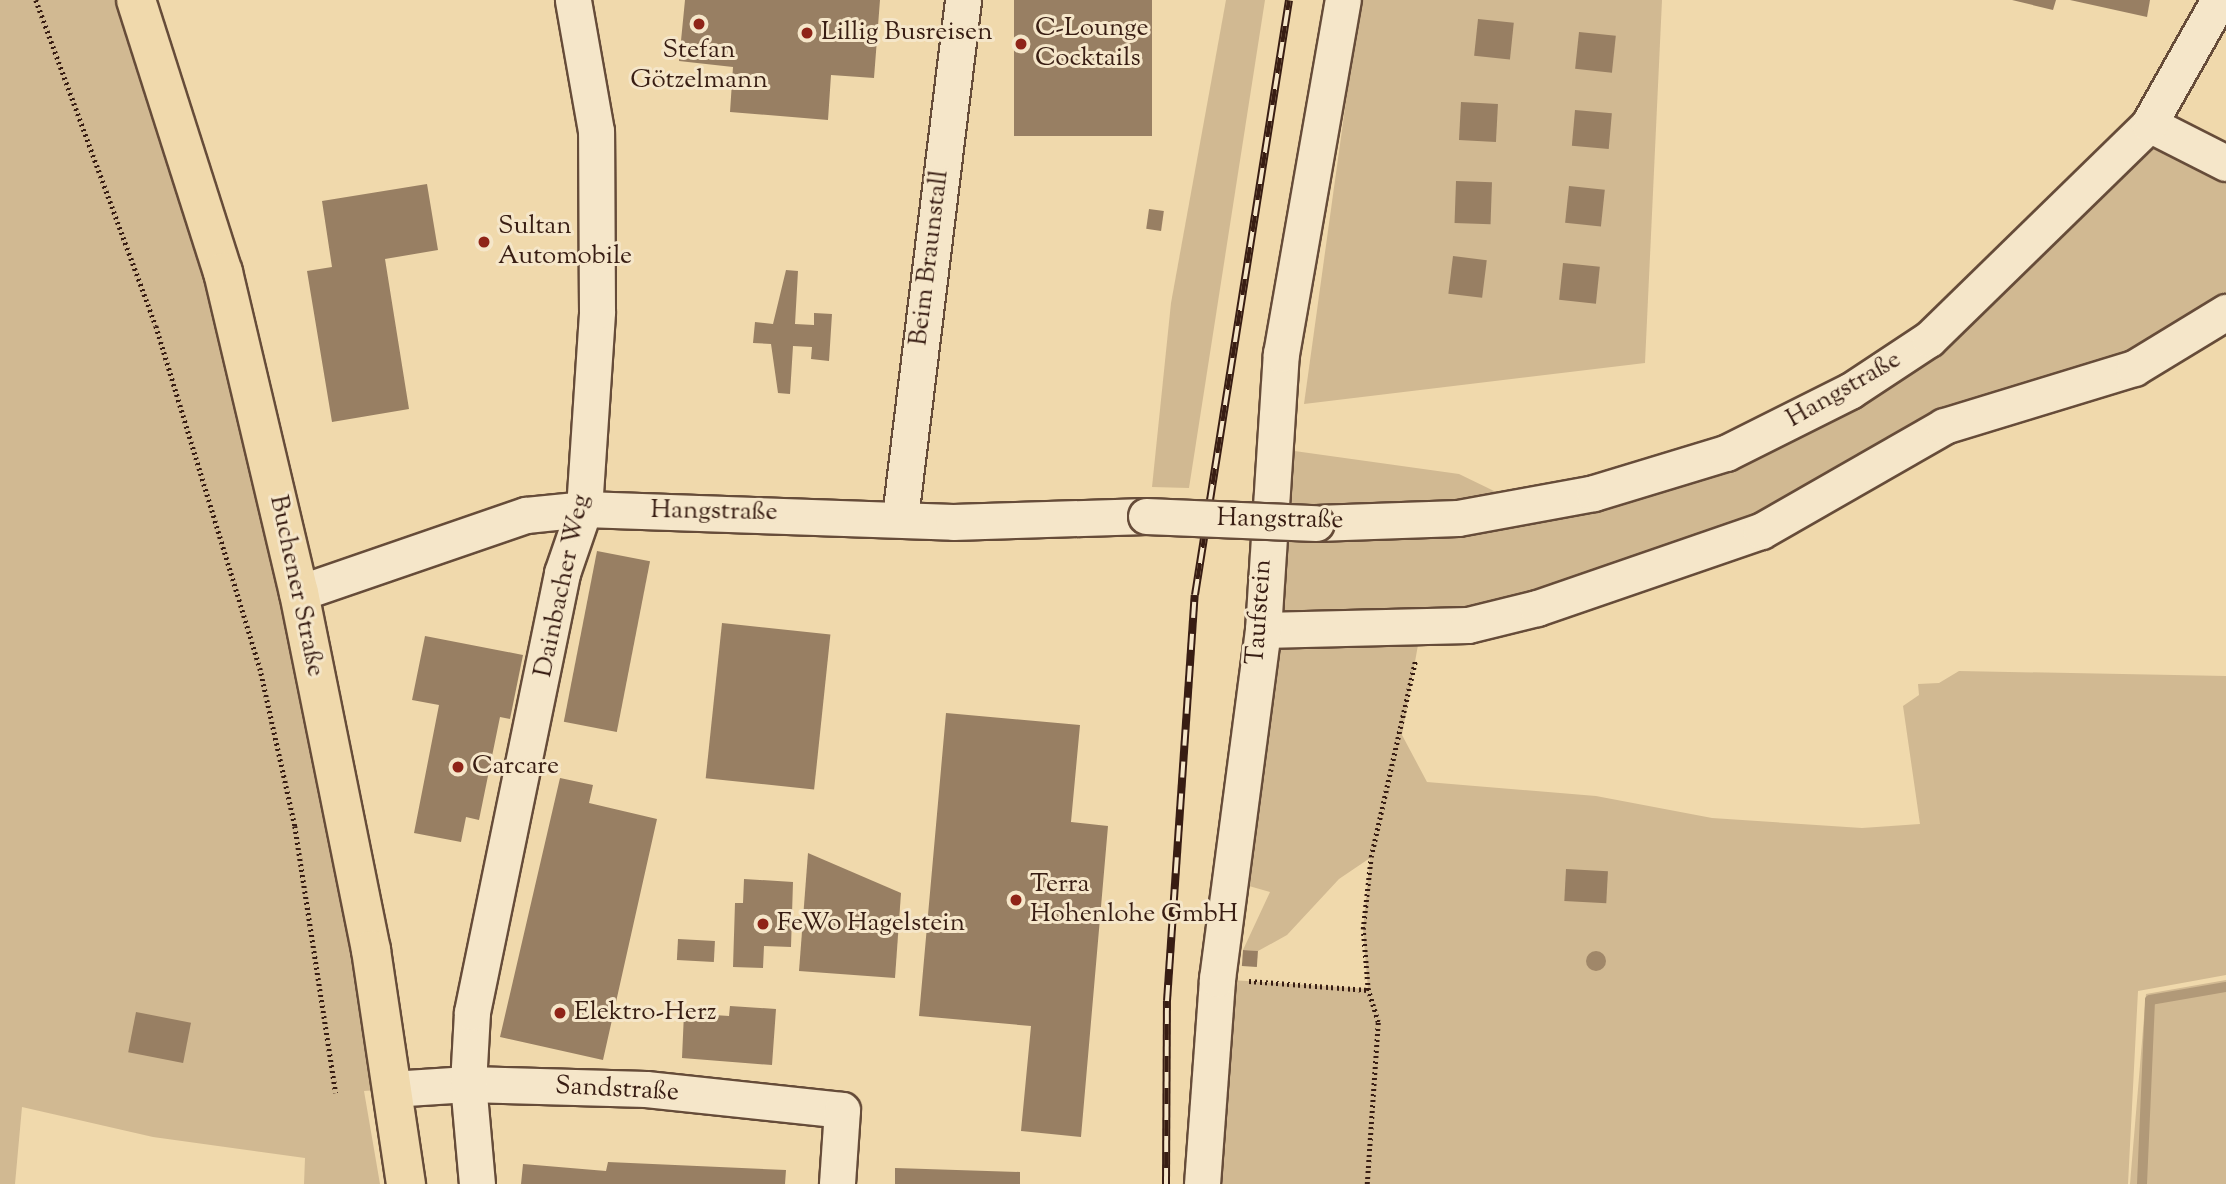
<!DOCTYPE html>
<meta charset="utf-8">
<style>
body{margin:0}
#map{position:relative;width:2226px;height:1184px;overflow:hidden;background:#f0d9ac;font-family:"Sorts Mill Goudy",serif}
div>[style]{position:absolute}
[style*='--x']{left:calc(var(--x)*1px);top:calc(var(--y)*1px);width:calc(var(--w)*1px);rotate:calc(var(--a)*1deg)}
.green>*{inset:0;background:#d1b992}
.stream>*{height:10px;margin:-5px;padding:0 5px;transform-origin:5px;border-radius:5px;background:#b19978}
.building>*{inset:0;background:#987f63;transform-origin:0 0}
.path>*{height:4.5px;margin-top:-2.25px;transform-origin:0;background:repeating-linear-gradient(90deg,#381d13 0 2px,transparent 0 5.5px)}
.roads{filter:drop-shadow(2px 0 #664c39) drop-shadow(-2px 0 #664c39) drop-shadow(0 2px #664c39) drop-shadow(0 -2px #664c39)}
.minor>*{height:35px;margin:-17.5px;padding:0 17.5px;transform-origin:17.5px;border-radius:17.5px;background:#f5e6c9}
.major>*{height:38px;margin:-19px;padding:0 19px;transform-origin:19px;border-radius:19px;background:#f0d9ac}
.rail>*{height:8px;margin-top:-4px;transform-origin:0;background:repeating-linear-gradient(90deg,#f5e6c9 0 16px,#381d13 0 32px);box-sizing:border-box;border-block:2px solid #381d13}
.bridges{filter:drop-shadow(2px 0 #664c39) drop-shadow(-2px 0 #664c39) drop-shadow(0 2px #664c39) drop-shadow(0 -2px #664c39)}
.minor-bridge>*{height:35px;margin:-17.5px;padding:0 17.5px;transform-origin:17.5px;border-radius:17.5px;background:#f5e6c9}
.trees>*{width:20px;height:20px;margin:-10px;border-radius:50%;background:#a08769}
.dots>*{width:19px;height:19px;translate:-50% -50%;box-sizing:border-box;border:4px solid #f5e6c9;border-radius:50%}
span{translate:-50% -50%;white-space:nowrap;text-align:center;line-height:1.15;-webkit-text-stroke:6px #f5e6c9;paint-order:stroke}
.poi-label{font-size:26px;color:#381d13}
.left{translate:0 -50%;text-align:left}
.street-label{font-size:26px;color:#381d13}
</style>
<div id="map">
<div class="green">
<i style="clip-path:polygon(0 0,136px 0,223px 272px,391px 1089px,364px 1091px,380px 1184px,304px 1184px,305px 1158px,153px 1137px,22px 1107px,15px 1184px,0 1184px)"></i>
<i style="clip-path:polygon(1226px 0,1265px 0,1189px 488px,1152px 487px,1171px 303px)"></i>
<i style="clip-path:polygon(1360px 0,1662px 0,1645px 363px,1304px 404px)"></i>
<i style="clip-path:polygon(2149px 124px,2226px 163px,2226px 312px,1761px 531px,1421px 628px,1402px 735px,1427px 782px,1596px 796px,1712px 818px,1862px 828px,1920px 824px,1903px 706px,1919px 695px,1918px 684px,1939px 683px,1959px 671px,2226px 676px,2226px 975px,2138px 991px,2128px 1184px,1202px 1184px,1217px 979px,1368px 989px,1363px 929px,1370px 858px,1339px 879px,1287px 935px,1258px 951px,1243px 950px,1270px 892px,1228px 880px,1273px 448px,1459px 474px,1525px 506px,1850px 391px)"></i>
<i style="clip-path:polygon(2226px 980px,2226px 1184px,2130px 1184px,2146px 994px)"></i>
</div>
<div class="stream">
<i style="--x:2142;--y:1184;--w:184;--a:-87.5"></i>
<i style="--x:2150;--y:1000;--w:77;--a:-9.7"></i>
</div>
<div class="building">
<i style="clip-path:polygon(685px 0,880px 0,874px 78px,831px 75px,828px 120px,730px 112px,733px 67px,679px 61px)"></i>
<i style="left:1014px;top:0;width:138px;height:136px"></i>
<i style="clip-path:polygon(2012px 0,2056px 0,2053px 10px)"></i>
<i style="clip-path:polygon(2070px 0,2150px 0,2147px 17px)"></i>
<i style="left:1478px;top:19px;width:36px;height:37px;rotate:6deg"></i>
<i style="left:1579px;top:32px;width:37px;height:37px;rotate:6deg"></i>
<i style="left:1461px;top:102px;width:37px;height:38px;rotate:3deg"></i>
<i style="left:1575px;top:110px;width:37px;height:36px;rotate:5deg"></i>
<i style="left:1456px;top:181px;width:36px;height:42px;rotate:2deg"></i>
<i style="clip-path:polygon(427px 184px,438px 250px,385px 259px,409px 409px,332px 422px,307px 271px,332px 267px,322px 201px)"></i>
<i style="left:1569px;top:186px;width:36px;height:37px;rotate:6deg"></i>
<i style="left:1149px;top:209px;width:15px;height:20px;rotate:8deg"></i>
<i style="left:1453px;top:256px;width:34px;height:38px;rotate:7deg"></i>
<i style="left:1563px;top:263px;width:37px;height:37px;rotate:6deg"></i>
<i style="clip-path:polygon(786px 270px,798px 271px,795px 324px,814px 325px,814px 313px,832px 314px,829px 361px,811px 359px,812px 347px,793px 346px,790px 394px,778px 393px,771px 344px,753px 343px,755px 322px,773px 324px)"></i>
<i style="left:597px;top:551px;width:54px;height:174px;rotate:11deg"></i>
<i style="left:722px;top:623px;width:109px;height:156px;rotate:6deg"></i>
<i style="clip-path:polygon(425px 636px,523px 655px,510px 719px,500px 717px,479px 820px,466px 817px,461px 842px,414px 833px,439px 705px,412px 700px)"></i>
<i style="clip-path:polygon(946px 713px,1080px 725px,1071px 822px,1108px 826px,1081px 1137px,1021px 1131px,1031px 1026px,919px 1016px)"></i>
<i style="clip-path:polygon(560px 778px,593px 785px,589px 803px,657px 819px,603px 1060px,500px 1037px)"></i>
<i style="clip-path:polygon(808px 853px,901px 893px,895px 978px,799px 971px)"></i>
<i style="left:1566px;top:869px;width:42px;height:32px;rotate:3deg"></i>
<i style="clip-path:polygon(744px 879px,793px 882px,791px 947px,764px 946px,763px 968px,733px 967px,735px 903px,743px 903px)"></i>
<i style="left:678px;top:939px;width:37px;height:21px;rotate:3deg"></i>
<i style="left:1243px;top:950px;width:15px;height:16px;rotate:4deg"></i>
<i style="clip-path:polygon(730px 1006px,776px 1009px,772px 1065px,682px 1058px,684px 1013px,729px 1016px)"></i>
<i style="left:136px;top:1012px;width:56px;height:41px;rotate:11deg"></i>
<i style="clip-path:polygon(608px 1162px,786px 1170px,785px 1184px,521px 1184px,523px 1164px,606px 1171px)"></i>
<i style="clip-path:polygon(895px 1168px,1020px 1172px,1020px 1184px,895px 1184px)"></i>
</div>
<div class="path">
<i style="--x:36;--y:0;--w:347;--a:69.8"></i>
<i style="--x:156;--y:326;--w:357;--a:73.1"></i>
<i style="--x:260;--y:668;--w:162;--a:77.5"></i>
<i style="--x:295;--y:826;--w:270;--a:81.3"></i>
<i style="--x:1249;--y:981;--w:119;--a:4.3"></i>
<i style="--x:1368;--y:990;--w:61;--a:-94.7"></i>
<i style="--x:1363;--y:929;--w:72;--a:-83.7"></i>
<i style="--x:1371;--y:857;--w:201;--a:-77.3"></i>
<i style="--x:1367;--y:1184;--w:162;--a:-86.1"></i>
<i style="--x:1378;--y:1022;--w:34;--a:-107"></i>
</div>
<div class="roads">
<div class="minor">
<i style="--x:2149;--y:124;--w:86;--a:26.9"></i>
<i style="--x:900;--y:517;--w:521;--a:-83.05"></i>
<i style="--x:1316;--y:523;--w:142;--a:-2"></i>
<i style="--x:1458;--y:518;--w:138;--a:-10.4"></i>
<i style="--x:1594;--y:493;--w:138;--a:-16.9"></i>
<i style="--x:1726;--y:453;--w:139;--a:-26.6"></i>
<i style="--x:1850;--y:391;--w:95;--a:-33.4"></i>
<i style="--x:1929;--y:339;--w:308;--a:-44.3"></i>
<i style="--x:2149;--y:124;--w:142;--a:-60.6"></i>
<i style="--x:299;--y:593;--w:240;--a:-19"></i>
<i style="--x:526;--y:515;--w:58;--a:-5.9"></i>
<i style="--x:584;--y:509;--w:369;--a:2"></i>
<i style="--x:953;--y:522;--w:193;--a:-1.8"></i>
<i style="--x:1263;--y:630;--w:205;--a:-1.4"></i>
<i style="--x:1468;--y:625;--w:71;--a:-13.8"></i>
<i style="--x:1537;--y:608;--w:237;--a:-19"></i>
<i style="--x:1761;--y:531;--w:211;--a:-29.8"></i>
<i style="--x:1944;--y:426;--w:199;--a:-17"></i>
<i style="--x:2134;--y:368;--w:108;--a:-31.3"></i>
<i style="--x:391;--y:1089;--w:77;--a:-3.7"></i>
<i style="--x:468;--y:1084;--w:178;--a:1.6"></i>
<i style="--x:646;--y:1089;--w:197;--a:6.1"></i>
<i style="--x:842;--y:1110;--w:74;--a:93.9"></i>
<i style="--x:477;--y:1184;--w:100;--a:-95.1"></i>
<i style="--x:468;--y:1084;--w:72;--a:-86.8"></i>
<i style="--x:472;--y:1012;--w:448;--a:-78.4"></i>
<i style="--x:562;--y:573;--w:68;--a:-71"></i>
<i style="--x:584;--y:509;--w:198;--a:-86.2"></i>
<i style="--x:597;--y:311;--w:180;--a:-90.3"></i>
<i style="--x:596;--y:131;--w:133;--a:-100"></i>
<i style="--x:1202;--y:1184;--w:206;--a:-85.8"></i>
<i style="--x:1217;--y:979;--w:352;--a:-82.5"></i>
<i style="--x:1263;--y:630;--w:277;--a:-86.3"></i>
<i style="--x:1281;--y:354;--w:359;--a:-80.1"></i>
</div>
<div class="major">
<i style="--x:136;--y:0;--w:286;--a:72.3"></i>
<i style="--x:223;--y:272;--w:330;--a:76.7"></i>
<i style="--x:299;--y:593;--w:364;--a:78.6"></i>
<i style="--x:371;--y:950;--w:237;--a:81.5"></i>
</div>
</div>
<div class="rail">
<i style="--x:1166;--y:1184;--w:183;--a:-89.7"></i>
<i style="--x:1167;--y:1001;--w:407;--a:-86.1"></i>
<i style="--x:1195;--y:595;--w:602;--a:-81.02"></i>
</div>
<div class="bridges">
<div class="minor-bridge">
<i style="--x:1146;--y:516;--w:170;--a:2.4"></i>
</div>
</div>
<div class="trees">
<i style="left:1596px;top:961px"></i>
</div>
<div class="dots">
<i style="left:699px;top:24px;background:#8f2418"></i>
<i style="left:807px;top:33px;background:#8f2418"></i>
<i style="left:1021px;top:44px;background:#8f2418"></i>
<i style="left:484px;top:242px;background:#8f2418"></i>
<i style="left:458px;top:767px;background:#8f2418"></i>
<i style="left:1016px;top:900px;background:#8f2418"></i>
<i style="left:763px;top:924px;background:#8f2418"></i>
<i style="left:560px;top:1013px;background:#8f2418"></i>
</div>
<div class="poi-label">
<span class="left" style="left:1035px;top:44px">C-Lounge<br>Cocktails</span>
<span class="left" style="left:821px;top:33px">Lillig Busreisen</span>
<span style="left:699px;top:66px">Stefan<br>Götzelmann</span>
<span class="left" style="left:498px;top:242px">Sultan<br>Automobile</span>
<span class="left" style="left:472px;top:767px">Carcare</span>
<span class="left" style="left:1030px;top:900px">Terra<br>Hohenlohe GmbH</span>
<span class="left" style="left:777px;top:924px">FeWo Hagelstein</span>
<span class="left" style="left:574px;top:1013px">Elektro-Herz</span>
</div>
<div class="street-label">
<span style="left:930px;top:258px;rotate:-83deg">Beim Braunstall</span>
<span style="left:1844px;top:390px;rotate:-30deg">Hangstraße</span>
<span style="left:714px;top:512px;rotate:1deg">Hangstraße</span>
<span style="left:1280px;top:520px;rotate:1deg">Hangstraße</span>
<span style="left:296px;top:586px;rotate:78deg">Buchener Straße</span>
<span style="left:563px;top:586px;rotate:-78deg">Dainbacher Weg</span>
<span style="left:1260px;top:612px;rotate:-86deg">Taufstein</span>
<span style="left:617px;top:1090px;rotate:3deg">Sandstraße</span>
</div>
</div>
